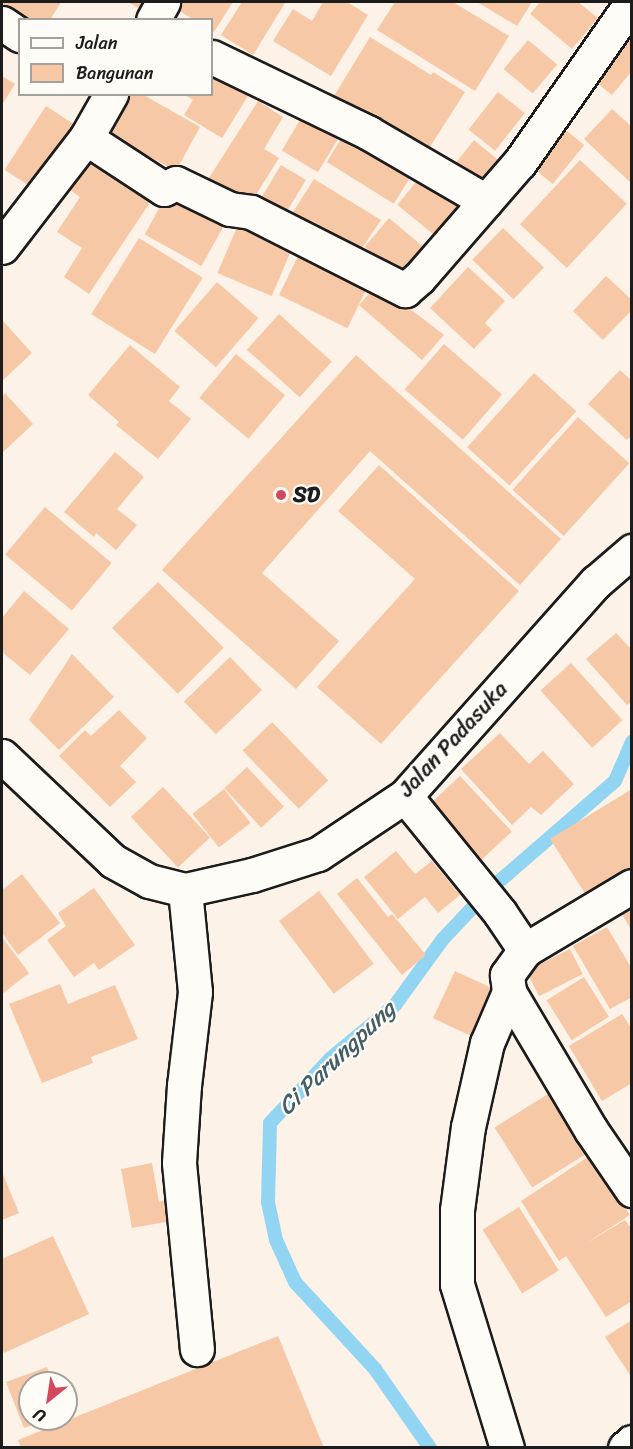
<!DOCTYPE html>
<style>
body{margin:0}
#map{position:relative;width:633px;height:1449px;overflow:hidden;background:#fcf2e7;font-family:Sriracha,sans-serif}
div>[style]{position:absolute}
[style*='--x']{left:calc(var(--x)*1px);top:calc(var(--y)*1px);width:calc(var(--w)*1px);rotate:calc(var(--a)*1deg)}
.stream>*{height:14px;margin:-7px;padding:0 7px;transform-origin:7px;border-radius:7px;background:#92d5f3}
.building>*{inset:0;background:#f7c8a6;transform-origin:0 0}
.roads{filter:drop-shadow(2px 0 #1c1c1c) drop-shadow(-2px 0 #1c1c1c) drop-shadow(0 2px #1c1c1c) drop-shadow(0 -2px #1c1c1c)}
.minor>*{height:33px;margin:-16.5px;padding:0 16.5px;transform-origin:16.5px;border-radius:16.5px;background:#fdfcf7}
.dots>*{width:16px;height:16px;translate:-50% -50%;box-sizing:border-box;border:3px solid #fdfcf7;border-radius:50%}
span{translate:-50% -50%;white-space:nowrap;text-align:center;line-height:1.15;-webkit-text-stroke:4.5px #fdfcf7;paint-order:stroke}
.poi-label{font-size:22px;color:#1c1c1c;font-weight:700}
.left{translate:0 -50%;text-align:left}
.street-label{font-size:22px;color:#1c1c1c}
.water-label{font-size:24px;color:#455d67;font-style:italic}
.frame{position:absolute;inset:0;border:3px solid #1c1c1c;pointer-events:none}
.legend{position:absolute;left:18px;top:18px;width:195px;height:78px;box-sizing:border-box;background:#fdfcf7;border:2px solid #a3a29f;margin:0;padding:8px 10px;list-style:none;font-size:18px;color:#1c1c1c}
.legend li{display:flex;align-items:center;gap:12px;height:30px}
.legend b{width:30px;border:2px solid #a3a29f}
.north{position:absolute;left:18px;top:1371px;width:60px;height:60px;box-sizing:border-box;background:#fdfcf7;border:2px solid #a3a29f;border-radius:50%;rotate:210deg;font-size:16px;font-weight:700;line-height:24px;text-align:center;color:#1c1c1c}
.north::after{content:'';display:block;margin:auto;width:21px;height:27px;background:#d1495b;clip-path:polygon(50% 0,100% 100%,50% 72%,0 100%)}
</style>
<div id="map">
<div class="stream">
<i style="--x:430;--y:1448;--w:96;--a:-124.8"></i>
<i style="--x:375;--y:1369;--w:118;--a:-132.6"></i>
<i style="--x:295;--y:1282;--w:46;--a:-114.3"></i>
<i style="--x:276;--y:1240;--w:39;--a:-102"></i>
<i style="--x:268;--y:1202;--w:79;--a:-88.5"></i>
<i style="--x:270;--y:1123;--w:88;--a:-46.8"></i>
<i style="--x:330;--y:1059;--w:85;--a:-39.7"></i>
<i style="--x:395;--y:1005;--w:82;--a:-54"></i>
<i style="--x:443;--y:939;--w:66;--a:-46.8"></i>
<i style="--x:488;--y:891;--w:168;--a:-40.9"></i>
<i style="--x:615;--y:781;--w:43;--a:-66.4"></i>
</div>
<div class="building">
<i style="clip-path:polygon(2px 2px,61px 2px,50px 20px,23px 20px,2px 6px)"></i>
<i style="clip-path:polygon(128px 2px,152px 2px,145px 12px)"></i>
<i style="clip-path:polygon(181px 2px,233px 2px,214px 32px,212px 30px,212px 20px,194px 20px,176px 9px)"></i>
<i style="clip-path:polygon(242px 2px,285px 3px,253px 55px,221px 35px)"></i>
<i style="clip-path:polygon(323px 2px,347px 2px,368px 15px,331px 76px,273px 41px,293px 9px,312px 21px)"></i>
<i style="clip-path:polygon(395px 2px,453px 2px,509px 36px,475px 91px,377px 30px)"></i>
<i style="clip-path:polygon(477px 2px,532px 2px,517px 26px)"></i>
<i style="clip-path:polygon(540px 2px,578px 2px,598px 18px,572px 49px,530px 14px)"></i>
<i style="clip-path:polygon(625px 27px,632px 32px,632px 71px,612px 95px,586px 74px)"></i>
<i style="clip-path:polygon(370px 37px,431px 75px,433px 72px,465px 92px,423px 158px,331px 101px)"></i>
<i style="left:528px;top:40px;width:38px;height:38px;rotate:40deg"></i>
<i style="clip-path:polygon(212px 64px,254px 86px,222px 138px,184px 115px,193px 100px,183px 94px,212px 94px)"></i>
<i style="clip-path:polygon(2px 76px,15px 84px,2px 105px)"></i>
<i style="left:498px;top:92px;width:34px;height:48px;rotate:38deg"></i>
<i style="clip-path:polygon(125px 94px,142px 94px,200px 127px,176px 171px,105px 132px)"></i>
<i style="clip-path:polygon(258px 101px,283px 117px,264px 149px,279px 158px,249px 206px,207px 181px)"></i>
<i style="left:46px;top:106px;width:44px;height:76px;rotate:33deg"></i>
<i style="clip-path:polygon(612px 109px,632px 127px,632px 184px,584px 139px)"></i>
<i style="left:305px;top:112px;width:42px;height:45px;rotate:31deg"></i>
<i style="left:557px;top:123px;width:35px;height:50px;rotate:39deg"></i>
<i style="left:348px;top:128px;width:79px;height:40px;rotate:32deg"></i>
<i style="clip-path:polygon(474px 140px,508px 168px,484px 194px,447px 174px)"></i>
<i style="clip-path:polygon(89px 148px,157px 192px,89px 294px,64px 277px,82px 248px,57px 232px,80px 197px,64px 186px)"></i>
<i style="left:580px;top:160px;width:64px;height:88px;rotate:43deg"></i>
<i style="left:281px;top:165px;width:29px;height:49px;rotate:31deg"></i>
<i style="left:420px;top:177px;width:54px;height:36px;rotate:39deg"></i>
<i style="clip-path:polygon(314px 179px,381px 220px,360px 251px,288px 220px)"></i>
<i style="left:166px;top:196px;width:65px;height:44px;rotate:29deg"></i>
<i style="left:389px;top:218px;width:50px;height:38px;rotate:40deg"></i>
<i style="left:237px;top:227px;width:59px;height:50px;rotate:23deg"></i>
<i style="left:503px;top:228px;width:57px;height:44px;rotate:44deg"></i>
<i style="left:139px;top:238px;width:75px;height:90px;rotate:32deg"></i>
<i style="left:301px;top:250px;width:76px;height:50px;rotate:26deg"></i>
<i style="clip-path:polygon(468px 267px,505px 301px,485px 323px,492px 330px,474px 349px,430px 308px)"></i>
<i style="clip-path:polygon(606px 276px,632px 300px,632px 310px,603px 340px,573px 311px)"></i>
<i style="left:217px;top:282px;width:55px;height:65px;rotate:41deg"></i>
<i style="clip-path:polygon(378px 284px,444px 335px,422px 360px,359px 305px)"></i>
<i style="left:279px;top:314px;width:71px;height:48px;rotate:42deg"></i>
<i style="clip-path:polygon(2px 320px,32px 353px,2px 381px)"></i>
<i style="left:444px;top:344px;width:77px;height:60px;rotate:41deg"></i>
<i style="clip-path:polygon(130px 345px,180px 387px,169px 401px,191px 419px,158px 459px,116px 425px,119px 422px,88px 395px)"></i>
<i style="left:236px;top:354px;width:64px;height:57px;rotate:40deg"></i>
<i style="clip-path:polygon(356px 355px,561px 539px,520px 585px,370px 451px,262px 573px,339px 641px,296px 689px,162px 570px)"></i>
<i style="clip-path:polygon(620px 370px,632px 381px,632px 435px,627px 440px,588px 404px)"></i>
<i style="left:534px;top:373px;width:57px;height:100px;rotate:42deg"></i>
<i style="clip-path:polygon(5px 393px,33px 424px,2px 453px,2px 397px)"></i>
<i style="left:578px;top:417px;width:69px;height:98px;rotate:42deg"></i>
<i style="clip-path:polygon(115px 452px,144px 477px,117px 509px,137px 525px,116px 550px,96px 533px,94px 537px,64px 512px)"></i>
<i style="clip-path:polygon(379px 465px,519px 591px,381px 744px,317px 687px,415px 579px,338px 511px)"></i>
<i style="left:45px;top:507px;width:87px;height:62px;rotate:40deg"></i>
<i style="left:158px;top:582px;width:93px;height:65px;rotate:45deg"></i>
<i style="clip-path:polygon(24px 591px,69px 629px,30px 675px,2px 652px,2px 618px)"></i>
<i style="clip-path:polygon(616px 633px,632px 650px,632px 701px,627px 705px,586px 659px)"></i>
<i style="clip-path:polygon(72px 654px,114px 697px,59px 750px,29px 720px)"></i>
<i style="left:230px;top:657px;width:46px;height:64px;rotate:46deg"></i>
<i style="left:571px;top:663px;width:77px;height:41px;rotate:48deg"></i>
<i style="clip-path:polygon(119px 710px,147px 738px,120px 766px,136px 782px,110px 807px,59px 756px,85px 730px,91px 736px)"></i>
<i style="left:272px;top:722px;width:81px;height:41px;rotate:46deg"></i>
<i style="clip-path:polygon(500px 733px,529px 764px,543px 751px,574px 784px,541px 815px,531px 807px,512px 825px,461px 769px)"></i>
<i style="left:247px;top:767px;width:54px;height:31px;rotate:47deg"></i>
<i style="left:460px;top:776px;width:76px;height:41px;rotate:47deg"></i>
<i style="left:163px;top:787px;width:69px;height:44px;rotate:47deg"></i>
<i style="left:224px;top:789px;width:43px;height:40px;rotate:52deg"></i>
<i style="clip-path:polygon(632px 789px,632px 867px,586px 895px,550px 839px)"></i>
<i style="clip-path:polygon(396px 851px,415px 874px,432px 861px,460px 895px,438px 913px,425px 897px,398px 919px,364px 877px)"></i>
<i style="clip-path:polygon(22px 874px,60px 923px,18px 955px,2px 933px,2px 890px)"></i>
<i style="clip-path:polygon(357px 878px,388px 917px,392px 914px,426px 955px,402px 975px,337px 894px)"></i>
<i style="clip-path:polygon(94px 888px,135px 945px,99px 970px,94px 963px,74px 977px,47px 940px,66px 926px,58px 913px)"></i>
<i style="left:319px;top:891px;width:91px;height:50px;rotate:53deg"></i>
<i style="clip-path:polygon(632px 904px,632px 931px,620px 911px)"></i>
<i style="clip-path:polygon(607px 927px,632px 969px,632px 997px,610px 1009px,573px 946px)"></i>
<i style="clip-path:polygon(2px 937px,29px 973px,2px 994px)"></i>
<i style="left:570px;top:949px;width:28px;height:49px;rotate:63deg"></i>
<i style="left:455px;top:971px;width:41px;height:52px;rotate:25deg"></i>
<i style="left:584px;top:977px;width:47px;height:44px;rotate:58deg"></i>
<i style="clip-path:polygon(60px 984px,68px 1004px,115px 985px,138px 1039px,91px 1057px,93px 1063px,42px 1083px,9px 1004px)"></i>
<i style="clip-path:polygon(622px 1014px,632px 1029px,632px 1083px,602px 1101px,569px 1046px)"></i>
<i style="left:548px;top:1094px;width:71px;height:63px;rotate:58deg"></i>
<i style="clip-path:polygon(591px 1155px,630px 1215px,585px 1244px,625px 1220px,632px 1229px,632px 1301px,606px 1317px,566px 1256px,559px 1261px,521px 1201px)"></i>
<i style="clip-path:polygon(152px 1163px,159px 1202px,178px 1198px,182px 1219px,132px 1228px,121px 1169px)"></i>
<i style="clip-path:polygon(2px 1172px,19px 1213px,2px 1220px)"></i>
<i style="left:519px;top:1207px;width:75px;height:43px;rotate:58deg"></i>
<i style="clip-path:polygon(53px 1236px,89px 1314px,4px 1353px,2px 1348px,2px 1259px)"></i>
<i style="clip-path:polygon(632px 1320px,632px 1378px,605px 1337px)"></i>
<i style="clip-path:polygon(278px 1336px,324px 1448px,21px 1448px,18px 1440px)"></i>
<i style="clip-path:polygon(47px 1367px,54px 1383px,30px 1383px,30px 1419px,49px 1419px,24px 1428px,6px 1382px)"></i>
</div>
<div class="roads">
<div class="minor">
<i style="--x:153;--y:20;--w:21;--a:-61"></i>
<i style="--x:2;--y:23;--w:22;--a:34"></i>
<i style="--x:212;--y:57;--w:174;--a:25.8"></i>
<i style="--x:369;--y:133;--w:135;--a:30.2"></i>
<i style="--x:86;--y:138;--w:93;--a:33.2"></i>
<i style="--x:164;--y:189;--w:13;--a:-27"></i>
<i style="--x:176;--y:183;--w:60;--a:25.7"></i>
<i style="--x:230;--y:209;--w:21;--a:8"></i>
<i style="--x:251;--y:212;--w:173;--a:26.9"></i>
<i style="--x:405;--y:290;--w:18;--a:-41"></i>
<i style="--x:419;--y:278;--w:154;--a:-49"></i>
<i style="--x:520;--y:162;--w:195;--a:-55"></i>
<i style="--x:2;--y:247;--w:138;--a:-52.4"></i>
<i style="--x:86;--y:138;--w:51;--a:-60.4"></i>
<i style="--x:2;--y:756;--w:153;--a:43.4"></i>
<i style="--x:113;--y:861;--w:41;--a:29.1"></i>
<i style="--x:149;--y:881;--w:37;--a:14"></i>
<i style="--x:185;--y:890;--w:69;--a:-12.6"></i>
<i style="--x:252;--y:875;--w:69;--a:-17.7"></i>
<i style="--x:318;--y:854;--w:105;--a:-33.7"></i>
<i style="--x:405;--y:796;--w:287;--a:-48.3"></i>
<i style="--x:596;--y:582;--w:48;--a:-40.7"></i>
<i style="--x:405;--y:796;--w:151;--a:50.9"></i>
<i style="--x:500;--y:913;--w:45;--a:56"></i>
<i style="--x:632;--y:886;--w:125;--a:149.1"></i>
<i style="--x:525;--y:950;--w:31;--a:126"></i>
<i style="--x:507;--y:975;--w:17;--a:83"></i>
<i style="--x:509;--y:992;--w:161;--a:59.3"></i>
<i style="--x:591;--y:1130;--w:73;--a:55.7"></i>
<i style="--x:185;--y:890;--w:102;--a:84.4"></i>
<i style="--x:195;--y:992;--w:94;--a:96.7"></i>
<i style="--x:184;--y:1085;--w:78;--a:93.7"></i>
<i style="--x:179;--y:1163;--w:187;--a:84.5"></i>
<i style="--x:507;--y:1448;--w:171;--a:-107"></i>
<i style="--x:457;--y:1284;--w:74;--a:-90"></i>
<i style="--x:457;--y:1210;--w:84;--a:-82.5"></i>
<i style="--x:468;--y:1127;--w:86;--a:-77.3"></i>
<i style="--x:487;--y:1043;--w:56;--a:-66.7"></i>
<i style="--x:625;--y:1448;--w:9;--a:-41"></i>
</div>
</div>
<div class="dots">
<i style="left:281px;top:495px;background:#d1495b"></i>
</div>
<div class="poi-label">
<span class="left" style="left:293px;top:495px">SD</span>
</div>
<div class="street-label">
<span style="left:453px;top:739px;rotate:-47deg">Jalan Padasuka</span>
</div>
<div class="water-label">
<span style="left:337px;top:1058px;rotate:-44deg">Ci Parungpung</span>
</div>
<div class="frame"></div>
<ul class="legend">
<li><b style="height:8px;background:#fdfcf7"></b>Jalan</li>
<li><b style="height:16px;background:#f7c8a6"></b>Bangunan</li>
</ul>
<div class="north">U</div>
</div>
